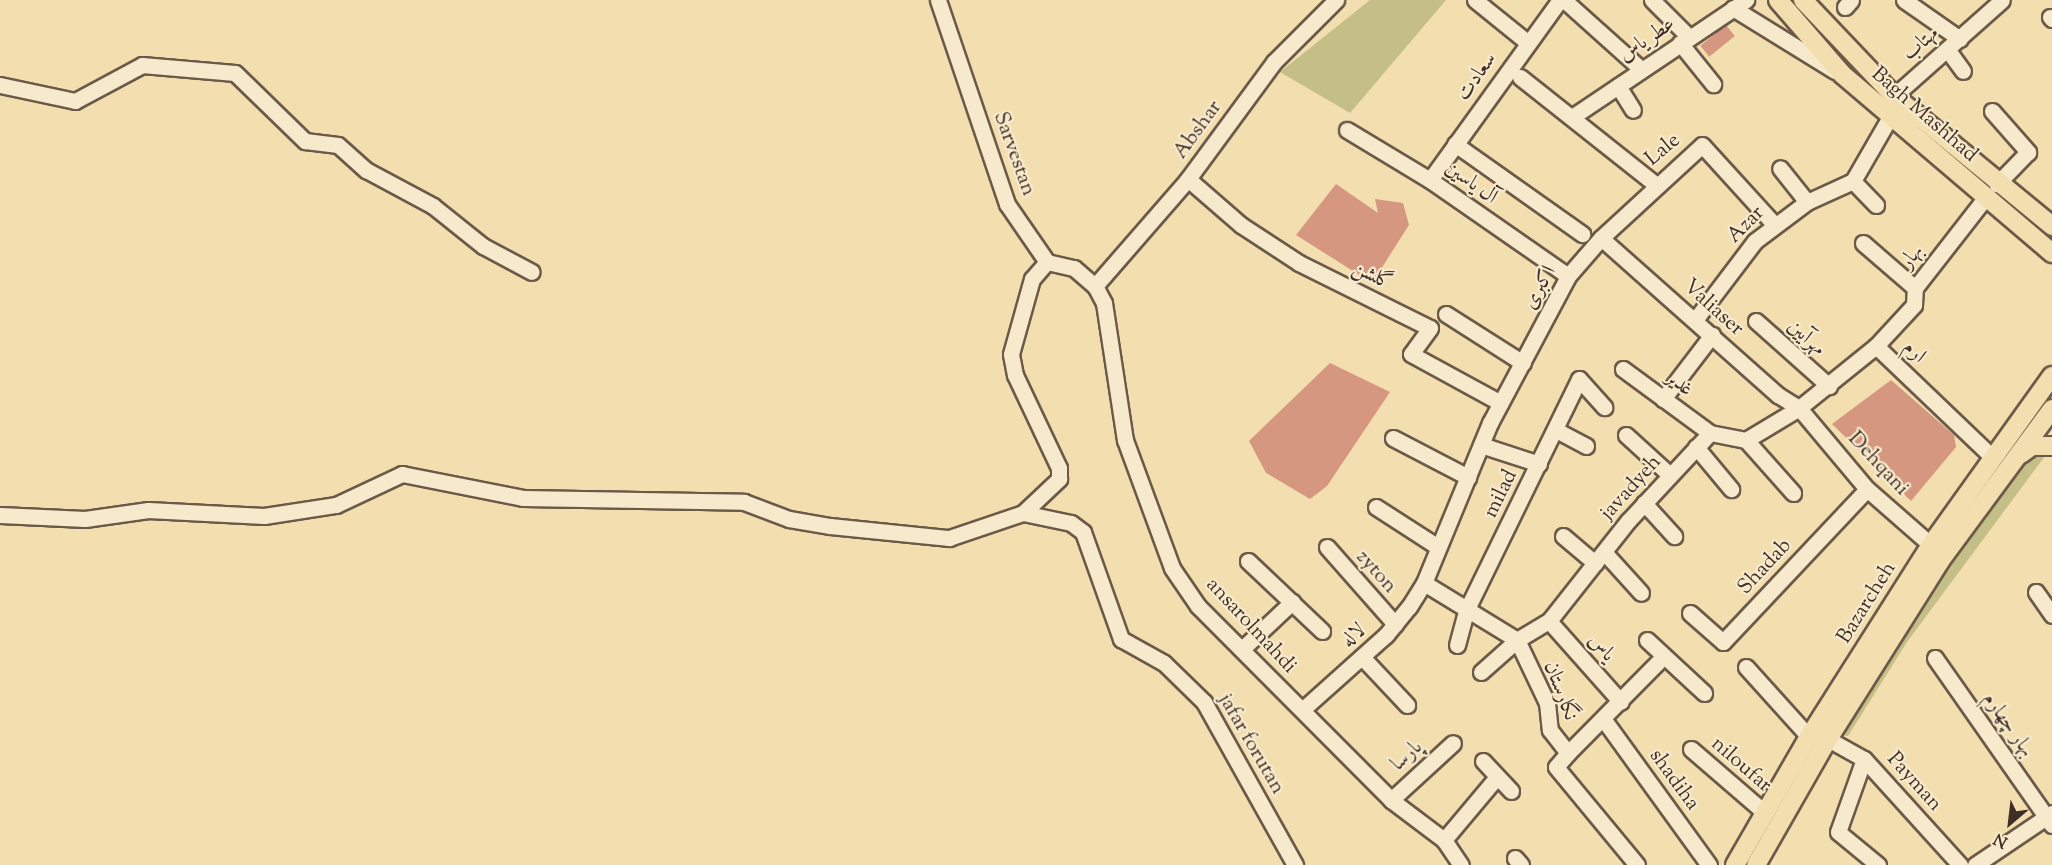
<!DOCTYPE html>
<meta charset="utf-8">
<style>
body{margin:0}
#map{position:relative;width:2052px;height:865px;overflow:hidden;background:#f3deb0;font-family:"Sorts Mill Goudy",Amiri,serif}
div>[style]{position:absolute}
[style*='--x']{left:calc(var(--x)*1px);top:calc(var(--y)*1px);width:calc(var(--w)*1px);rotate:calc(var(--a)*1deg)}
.green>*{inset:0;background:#c3bf86}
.building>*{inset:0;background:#d69780;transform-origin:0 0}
.roads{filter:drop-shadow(2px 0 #6c5a49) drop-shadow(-2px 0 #6c5a49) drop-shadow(0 2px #6c5a49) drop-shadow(0 -2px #6c5a49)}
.minor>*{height:15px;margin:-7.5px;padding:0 7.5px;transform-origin:7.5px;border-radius:7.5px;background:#f7eacc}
.major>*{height:18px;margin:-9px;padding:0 9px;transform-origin:9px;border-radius:9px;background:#f3deb0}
span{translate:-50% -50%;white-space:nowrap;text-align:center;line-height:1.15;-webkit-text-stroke:4.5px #f7eacc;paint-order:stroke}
.street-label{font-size:21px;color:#3f2e27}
.north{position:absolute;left:1980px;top:793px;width:60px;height:60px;-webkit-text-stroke:4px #f7eacc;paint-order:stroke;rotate:208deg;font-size:16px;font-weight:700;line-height:24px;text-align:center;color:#3f2e27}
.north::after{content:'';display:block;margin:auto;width:21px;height:27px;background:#3f2e27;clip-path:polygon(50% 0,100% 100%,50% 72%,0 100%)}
</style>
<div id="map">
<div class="green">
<i style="clip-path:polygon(1370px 0,1446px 0,1350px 113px,1280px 72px)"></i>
<i style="clip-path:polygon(2045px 456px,1907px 642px,1848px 736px,1834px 733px,1864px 684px,2023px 459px)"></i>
</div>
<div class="building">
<i style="left:1726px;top:25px;width:14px;height:33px;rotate:51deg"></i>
<i style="clip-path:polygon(1336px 184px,1378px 213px,1375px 199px,1403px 203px,1409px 225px,1372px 283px,1296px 235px)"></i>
<i style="clip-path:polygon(1330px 363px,1390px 392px,1327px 486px,1310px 499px,1266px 473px,1249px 441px)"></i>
<i style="clip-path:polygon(1891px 380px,1954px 435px,1956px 447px,1911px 501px,1832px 424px)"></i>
</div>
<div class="roads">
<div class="minor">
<i style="--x:938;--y:0;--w:215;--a:71.3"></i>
<i style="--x:1007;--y:204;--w:70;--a:55.4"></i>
<i style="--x:1047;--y:262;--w:28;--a:13"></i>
<i style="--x:1074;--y:268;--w:28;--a:41"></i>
<i style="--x:1095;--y:286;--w:19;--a:62"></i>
<i style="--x:1104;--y:303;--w:139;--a:81.3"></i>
<i style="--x:1125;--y:440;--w:136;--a:69.8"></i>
<i style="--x:1172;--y:568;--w:46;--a:55.6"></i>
<i style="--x:1198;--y:606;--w:274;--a:45.1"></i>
<i style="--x:1391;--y:800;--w:66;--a:37"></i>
<i style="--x:1444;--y:840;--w:30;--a:56"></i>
<i style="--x:1475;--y:0;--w:67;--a:38.9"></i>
<i style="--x:1564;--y:0;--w:103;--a:41.9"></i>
<i style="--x:1652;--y:0;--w:52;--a:45"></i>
<i style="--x:1904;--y:0;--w:68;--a:34.9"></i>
<i style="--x:1845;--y:7;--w:9;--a:-49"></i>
<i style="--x:1733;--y:8;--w:120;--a:31.7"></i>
<i style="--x:2050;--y:17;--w:3;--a:45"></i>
<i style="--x:1680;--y:43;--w:53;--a:51.2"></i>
<i style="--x:1947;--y:49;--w:27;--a:54"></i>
<i style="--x:1520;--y:77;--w:172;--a:38.4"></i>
<i style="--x:0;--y:85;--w:77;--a:12"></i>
<i style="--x:75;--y:101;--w:76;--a:-28.2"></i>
<i style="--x:142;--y:65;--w:93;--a:4.9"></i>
<i style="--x:235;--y:73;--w:98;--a:44.2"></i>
<i style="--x:305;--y:141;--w:33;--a:7"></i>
<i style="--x:338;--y:145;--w:38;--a:42"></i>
<i style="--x:366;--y:170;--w:76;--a:28.2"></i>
<i style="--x:433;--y:206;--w:64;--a:38.7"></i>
<i style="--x:483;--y:246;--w:55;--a:28"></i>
<i style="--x:1618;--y:86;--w:28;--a:58"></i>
<i style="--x:1894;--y:96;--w:144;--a:-41.6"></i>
<i style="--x:1992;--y:111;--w:55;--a:48.7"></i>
<i style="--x:2028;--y:152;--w:45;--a:134.1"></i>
<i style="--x:1572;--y:117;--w:210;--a:-33.9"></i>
<i style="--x:1347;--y:130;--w:97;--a:31.1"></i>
<i style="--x:1430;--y:180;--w:168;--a:34.8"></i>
<i style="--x:1455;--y:144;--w:156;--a:35.3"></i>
<i style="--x:1188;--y:179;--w:70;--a:41"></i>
<i style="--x:1241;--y:225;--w:69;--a:33.2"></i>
<i style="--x:1299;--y:263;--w:146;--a:26.4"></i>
<i style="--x:1430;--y:328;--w:32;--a:126"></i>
<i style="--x:1411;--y:354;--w:102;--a:28.6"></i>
<i style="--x:1430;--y:180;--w:222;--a:-54.2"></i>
<i style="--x:1807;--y:202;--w:51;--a:-24.5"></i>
<i style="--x:1876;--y:205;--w:33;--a:-134"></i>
<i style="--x:1853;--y:181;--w:74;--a:-60"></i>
<i style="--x:1601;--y:238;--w:237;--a:41.6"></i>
<i style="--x:1778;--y:395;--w:25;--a:32"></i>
<i style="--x:1799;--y:408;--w:106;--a:50"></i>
<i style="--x:1867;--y:489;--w:85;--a:41.2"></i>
<i style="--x:1863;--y:243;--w:69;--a:40.9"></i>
<i style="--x:1915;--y:288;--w:114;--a:-52.1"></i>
<i style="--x:1095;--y:286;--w:142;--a:-49"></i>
<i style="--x:1188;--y:179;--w:145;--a:-53.7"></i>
<i style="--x:1274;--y:62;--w:88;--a:-45"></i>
<i style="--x:1446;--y:314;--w:91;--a:32.5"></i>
<i style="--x:1695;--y:320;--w:99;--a:-52.8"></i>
<i style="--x:1755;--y:241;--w:65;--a:-36.9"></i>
<i style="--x:1807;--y:202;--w:43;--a:-128.5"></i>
<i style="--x:1756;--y:321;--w:98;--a:41.7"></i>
<i style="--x:1876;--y:346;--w:56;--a:-47.2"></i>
<i style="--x:1914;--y:305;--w:17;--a:-87"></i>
<i style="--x:1623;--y:369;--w:108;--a:36.3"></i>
<i style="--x:1663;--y:399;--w:81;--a:-52.6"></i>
<i style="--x:1556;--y:430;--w:34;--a:28"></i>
<i style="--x:1626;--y:435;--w:59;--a:42.3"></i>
<i style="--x:1393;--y:438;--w:85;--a:27.5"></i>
<i style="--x:1746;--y:440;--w:71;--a:48.4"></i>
<i style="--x:1481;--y:445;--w:61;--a:18.1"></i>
<i style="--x:1696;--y:447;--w:55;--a:50.2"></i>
<i style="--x:1644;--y:503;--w:45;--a:47.7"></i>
<i style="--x:1376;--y:507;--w:74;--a:32.8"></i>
<i style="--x:1023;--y:513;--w:49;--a:11.8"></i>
<i style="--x:1071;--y:523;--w:15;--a:37"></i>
<i style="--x:1083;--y:532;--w:114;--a:70.4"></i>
<i style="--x:1121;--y:639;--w:49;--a:29.2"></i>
<i style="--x:1164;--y:663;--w:56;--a:44.3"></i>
<i style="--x:1204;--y:702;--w:187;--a:60.8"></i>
<i style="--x:0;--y:515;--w:85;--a:2.7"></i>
<i style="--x:85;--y:519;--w:64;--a:-8.1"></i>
<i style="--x:148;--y:510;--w:116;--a:3"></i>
<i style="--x:264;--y:516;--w:73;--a:-8.7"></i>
<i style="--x:336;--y:505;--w:73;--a:-25.2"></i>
<i style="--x:402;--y:474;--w:123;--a:11.2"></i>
<i style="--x:523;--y:498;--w:221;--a:1"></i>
<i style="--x:744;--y:502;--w:48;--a:20.7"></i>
<i style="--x:789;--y:519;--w:42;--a:9.7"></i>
<i style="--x:830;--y:526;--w:120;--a:5.8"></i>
<i style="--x:949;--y:538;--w:78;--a:-18.7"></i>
<i style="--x:1023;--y:513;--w:50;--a:-43.4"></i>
<i style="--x:1059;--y:479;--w:11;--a:-90"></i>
<i style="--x:1059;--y:468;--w:103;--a:-115.3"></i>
<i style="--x:1015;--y:375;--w:21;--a:-101"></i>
<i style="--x:1011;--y:354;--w:78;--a:-74.4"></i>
<i style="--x:1032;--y:279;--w:23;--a:-49"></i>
<i style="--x:1563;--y:536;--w:42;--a:40.2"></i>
<i style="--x:1327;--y:547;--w:103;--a:48.6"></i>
<i style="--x:1604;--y:552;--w:55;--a:47.9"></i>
<i style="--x:1248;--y:561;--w:102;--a:43.4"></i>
<i style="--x:1424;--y:583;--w:109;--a:31.5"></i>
<i style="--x:1517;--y:640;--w:70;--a:64.5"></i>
<i style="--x:1547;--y:703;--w:27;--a:84"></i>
<i style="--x:1550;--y:730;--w:29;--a:52"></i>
<i style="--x:1568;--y:753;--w:18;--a:131"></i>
<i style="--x:1556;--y:767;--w:127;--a:50.4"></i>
<i style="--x:2036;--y:592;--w:28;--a:55"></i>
<i style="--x:1690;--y:613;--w:44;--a:41.3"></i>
<i style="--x:1723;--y:642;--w:210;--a:-46.7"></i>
<i style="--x:1549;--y:621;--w:108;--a:48.4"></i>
<i style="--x:1647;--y:640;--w:78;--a:42.9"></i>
<i style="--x:1457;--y:645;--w:35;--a:-75"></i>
<i style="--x:1466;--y:611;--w:258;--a:-64"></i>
<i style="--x:1579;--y:379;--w:38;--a:48"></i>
<i style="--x:1242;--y:649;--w:69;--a:-43.2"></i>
<i style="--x:1362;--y:657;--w:66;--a:46.8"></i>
<i style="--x:1935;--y:658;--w:204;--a:55"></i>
<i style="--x:1746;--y:667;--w:94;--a:48"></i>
<i style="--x:1481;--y:672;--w:48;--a:-41.6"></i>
<i style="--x:1517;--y:640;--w:37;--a:-31"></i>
<i style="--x:1549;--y:621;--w:127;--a:-51.7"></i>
<i style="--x:1628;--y:521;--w:120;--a:-47"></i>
<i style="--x:1710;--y:433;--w:37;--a:11"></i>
<i style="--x:1746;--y:440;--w:62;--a:-31.1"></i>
<i style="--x:1799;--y:408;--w:99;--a:-38.8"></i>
<i style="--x:1876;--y:346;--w:162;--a:43.7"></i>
<i style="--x:1302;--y:710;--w:113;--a:-41.8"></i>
<i style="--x:1386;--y:635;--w:36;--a:-51"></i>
<i style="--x:1409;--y:607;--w:28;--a:-58"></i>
<i style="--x:1424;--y:583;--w:173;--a:-67.6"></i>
<i style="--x:1490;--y:423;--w:166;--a:-62"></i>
<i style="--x:1568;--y:276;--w:50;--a:-49"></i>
<i style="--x:1601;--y:238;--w:137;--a:-42.6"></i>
<i style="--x:1702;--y:145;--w:107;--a:47.7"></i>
<i style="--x:1604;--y:720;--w:179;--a:54.1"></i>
<i style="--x:1828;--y:739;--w:41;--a:29.1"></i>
<i style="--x:1864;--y:759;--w:143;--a:47.8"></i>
<i style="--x:1691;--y:749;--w:96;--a:40.8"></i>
<i style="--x:1568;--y:753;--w:136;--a:-45.3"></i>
<i style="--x:1864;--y:759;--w:77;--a:109.6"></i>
<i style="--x:1838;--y:832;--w:52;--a:39.5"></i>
<i style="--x:1483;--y:761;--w:41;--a:47"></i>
<i style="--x:1391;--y:800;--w:84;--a:-42.6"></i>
<i style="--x:1444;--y:840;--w:81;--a:-50"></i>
<i style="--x:1515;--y:858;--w:9;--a:49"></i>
<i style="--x:1975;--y:865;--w:93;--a:-34"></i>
</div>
<div class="major">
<i style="--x:1778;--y:0;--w:99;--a:49.1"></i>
<i style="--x:1843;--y:75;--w:275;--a:40.4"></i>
<i style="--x:1803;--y:0;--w:132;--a:46.5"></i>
<i style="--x:1894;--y:96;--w:205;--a:39.4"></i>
<i style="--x:2021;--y:454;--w:14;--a:-36"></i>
<i style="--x:2032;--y:446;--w:20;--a:0"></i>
<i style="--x:1735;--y:865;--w:148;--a:-60"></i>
<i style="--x:1809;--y:737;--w:227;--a:-57.6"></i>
<i style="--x:1931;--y:545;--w:208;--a:-54.4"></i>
<i style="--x:1756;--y:865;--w:145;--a:-60.3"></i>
<i style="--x:1828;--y:739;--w:210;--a:-57.8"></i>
<i style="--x:1940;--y:561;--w:189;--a:-53.6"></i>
</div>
</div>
<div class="street-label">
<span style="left:1647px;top:40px;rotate:-34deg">عطر یاس</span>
<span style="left:1921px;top:44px;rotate:-41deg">مهتاب</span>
<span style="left:1477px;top:77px;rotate:-55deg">سعادت</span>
<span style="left:1924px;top:115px;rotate:41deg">Bagh Mashhad</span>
<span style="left:1198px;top:130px;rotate:-54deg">Abshar</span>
<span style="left:1663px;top:150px;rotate:-40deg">Lale</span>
<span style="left:1014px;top:154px;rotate:70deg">Sarvestan</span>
<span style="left:1471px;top:183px;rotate:35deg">آل یاسین</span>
<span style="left:1746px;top:225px;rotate:-45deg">Azar</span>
<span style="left:1912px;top:257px;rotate:-52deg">بهار</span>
<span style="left:1372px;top:276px;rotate:26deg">گلشن</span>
<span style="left:1540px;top:288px;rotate:-61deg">اکبری</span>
<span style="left:1713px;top:308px;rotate:42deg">Valiaser</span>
<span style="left:1806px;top:338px;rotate:42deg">مهرآیین</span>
<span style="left:1914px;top:352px;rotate:43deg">ارم</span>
<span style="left:1679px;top:384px;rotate:36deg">غدیر</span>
<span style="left:1878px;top:464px;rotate:47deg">Dehqani</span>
<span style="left:1631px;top:488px;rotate:-48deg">javadyeh</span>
<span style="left:1501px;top:494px;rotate:-64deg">milad</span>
<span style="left:1765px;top:567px;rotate:-47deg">Shadab</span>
<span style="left:1376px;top:572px;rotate:48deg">zyton</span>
<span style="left:1867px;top:603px;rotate:-58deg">Bazarcheh</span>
<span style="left:1251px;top:626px;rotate:47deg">ansarolmahdi</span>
<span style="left:1354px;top:636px;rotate:-42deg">لاله</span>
<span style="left:1601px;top:648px;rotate:48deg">یاس</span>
<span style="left:1560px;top:691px;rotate:69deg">نگارستان</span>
<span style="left:2008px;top:725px;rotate:55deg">بهار چهارم</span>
<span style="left:1251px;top:744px;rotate:60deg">jafar forutan</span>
<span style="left:1407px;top:756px;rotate:-43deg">پارسا</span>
<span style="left:1741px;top:765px;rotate:41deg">niloufar</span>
<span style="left:1674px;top:780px;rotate:54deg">shadiha</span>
<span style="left:1914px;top:782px;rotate:48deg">Payman</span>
</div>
<div class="north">N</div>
</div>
